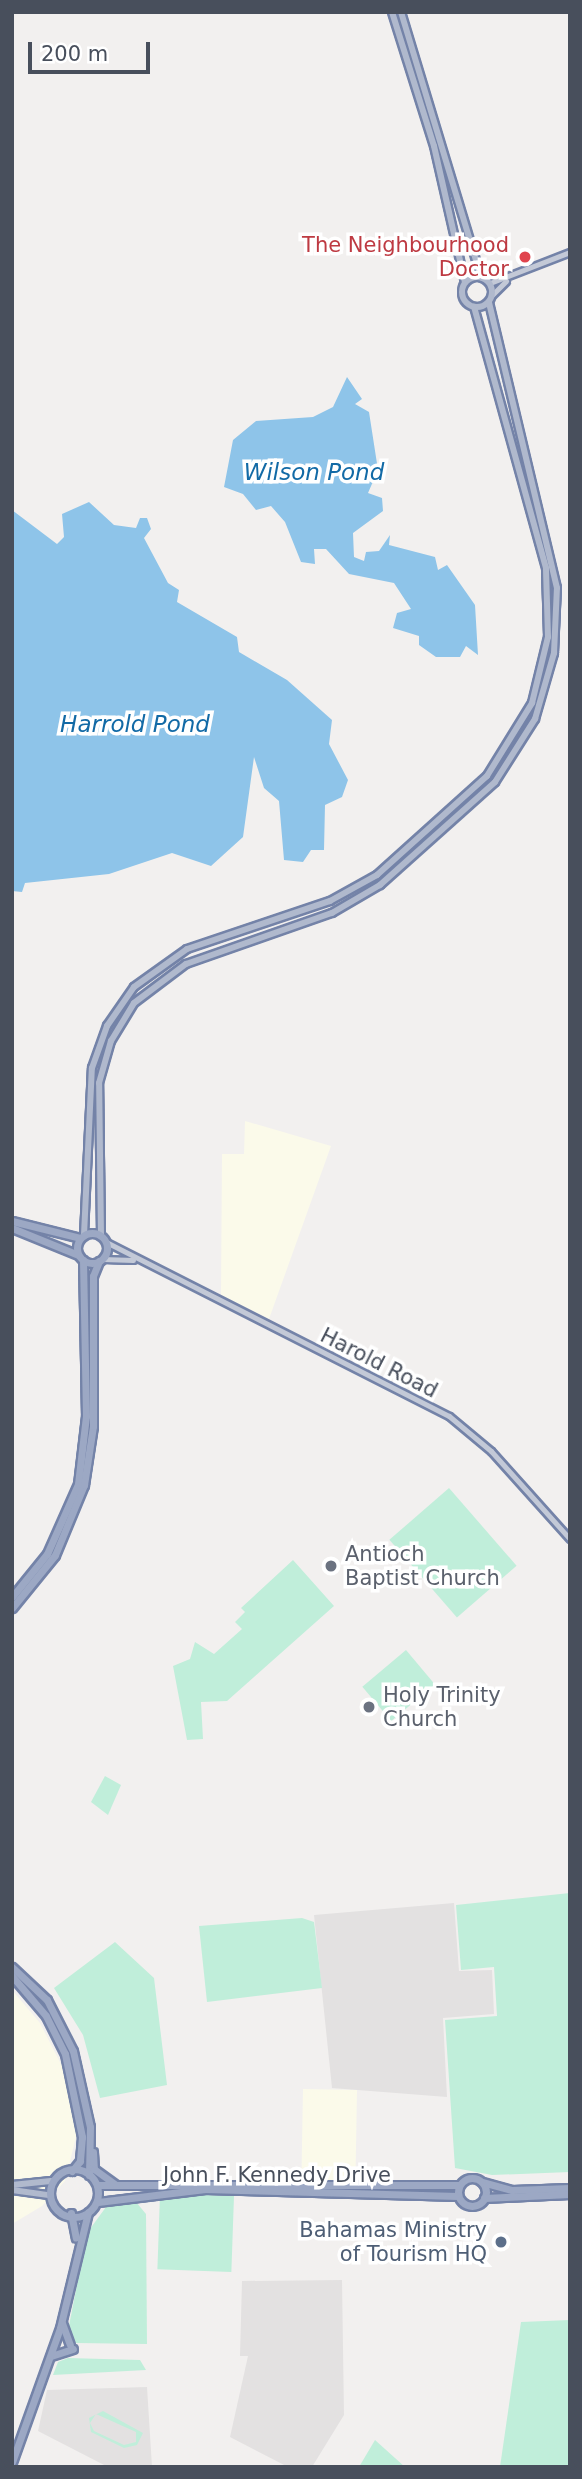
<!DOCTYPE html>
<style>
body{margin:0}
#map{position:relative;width:582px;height:2479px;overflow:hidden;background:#f2f0ef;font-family:"DejaVu Sans",sans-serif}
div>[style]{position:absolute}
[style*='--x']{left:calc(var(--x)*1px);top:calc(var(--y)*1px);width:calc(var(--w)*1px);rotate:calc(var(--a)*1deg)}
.commercial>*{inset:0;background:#fbfaea;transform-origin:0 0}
.education>*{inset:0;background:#e3e1e1}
.green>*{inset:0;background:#c0eeda;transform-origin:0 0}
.water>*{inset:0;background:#8ec4e9}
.roads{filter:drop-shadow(2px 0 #7483a8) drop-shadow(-2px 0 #7483a8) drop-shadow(0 2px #7483a8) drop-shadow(0 -2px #7483a8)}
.secondary>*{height:5px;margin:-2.5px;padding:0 2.5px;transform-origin:2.5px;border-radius:2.5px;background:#c3c9d7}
.primary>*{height:6px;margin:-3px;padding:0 3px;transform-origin:3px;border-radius:3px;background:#b0b9cd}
.primary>.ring{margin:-3px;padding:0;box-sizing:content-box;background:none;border:6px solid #b0b9cd;border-radius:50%}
.trunk>*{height:7px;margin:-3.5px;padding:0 3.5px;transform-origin:3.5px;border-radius:3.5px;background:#9ca8c4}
.trunk>.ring{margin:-3.5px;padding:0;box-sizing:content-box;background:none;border:7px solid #9ca8c4;border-radius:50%}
.dots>*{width:19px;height:19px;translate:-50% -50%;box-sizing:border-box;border:4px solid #fff;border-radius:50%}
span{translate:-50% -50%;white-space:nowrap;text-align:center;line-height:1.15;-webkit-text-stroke:7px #fff;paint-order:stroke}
.health-label{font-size:21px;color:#be3a42}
.right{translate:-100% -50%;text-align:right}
.street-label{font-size:21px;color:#484f5c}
.worship-label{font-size:21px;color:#5b616d}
.left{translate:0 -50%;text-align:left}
.service-label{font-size:21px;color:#4e5e75}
.water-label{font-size:23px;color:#126aa6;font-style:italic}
.frame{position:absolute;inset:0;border:14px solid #484f5c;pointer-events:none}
.scale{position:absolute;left:28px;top:42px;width:122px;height:32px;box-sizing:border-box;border:4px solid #484f5c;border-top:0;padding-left:9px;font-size:21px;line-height:24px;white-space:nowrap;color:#484f5c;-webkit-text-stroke:5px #fff;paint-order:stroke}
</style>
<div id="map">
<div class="commercial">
<i style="clip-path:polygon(245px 1121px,331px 1146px,269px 1319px,221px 1295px,222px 1154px,244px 1154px)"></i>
<i style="clip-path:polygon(12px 1990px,40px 2023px,66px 2074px,77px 2133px,65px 2181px,42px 2206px,12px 2224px)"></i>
<i style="left:303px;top:2089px;width:54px;height:91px;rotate:1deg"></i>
</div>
<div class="education">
<i style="clip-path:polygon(454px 1903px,459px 1971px,492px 1970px,494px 2014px,443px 2018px,447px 2097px,332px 2088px,314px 1915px)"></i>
<i style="clip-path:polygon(342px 2280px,344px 2415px,312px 2467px,288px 2467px,230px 2437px,248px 2356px,240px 2356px,242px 2281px)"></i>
<i style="clip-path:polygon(147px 2387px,152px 2467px,108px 2467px,38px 2431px,47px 2390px)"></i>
</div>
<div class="green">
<i style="left:449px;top:1488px;width:103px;height:79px;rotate:49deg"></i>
<i style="clip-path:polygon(293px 1560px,334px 1606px,227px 1701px,201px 1702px,203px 1739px,187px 1740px,173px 1666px,190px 1659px,195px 1642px,214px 1654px,242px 1629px,235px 1622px,245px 1612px,241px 1608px)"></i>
<i style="left:406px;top:1650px;width:45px;height:57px;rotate:50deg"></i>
<i style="clip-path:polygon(105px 1776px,121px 1785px,108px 1815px,91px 1802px)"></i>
<i style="clip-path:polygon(570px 1893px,570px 2172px,492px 2175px,455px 2168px,445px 2020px,497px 2016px,494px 1967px,461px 1970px,456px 1905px)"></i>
<i style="clip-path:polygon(302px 1918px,314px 1922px,322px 1988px,207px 2002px,199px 1926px)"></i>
<i style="clip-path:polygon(115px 1942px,154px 1978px,167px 2085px,100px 2098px,83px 2035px,54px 1988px)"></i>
<i style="left:234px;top:2196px;width:76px;height:74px;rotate:92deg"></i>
<i style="clip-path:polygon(136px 2202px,146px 2214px,147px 2344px,76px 2343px,68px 2331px,87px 2233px,106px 2207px)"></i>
<i style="clip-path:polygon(570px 2320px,570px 2467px,500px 2467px,521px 2322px)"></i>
<i style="clip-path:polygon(68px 2358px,140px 2360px,146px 2370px,53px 2375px,58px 2362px)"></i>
<i style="clip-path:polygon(evenodd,103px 2411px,143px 2433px,137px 2445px,124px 2448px,91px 2432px,89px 2418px,103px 2411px,96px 2414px,136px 2432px,136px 2442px,124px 2445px,94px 2431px,90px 2423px,96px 2414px)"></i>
<i style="clip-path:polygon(375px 2440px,405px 2467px,359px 2467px)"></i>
</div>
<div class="water">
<i style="clip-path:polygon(347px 377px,362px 399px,355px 404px,369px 412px,378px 470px,368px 493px,382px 498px,383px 511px,353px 533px,354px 557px,364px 561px,366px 552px,379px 551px,390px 535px,389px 545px,435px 557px,438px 570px,447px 565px,475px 605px,478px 655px,466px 646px,460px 657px,436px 657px,419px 645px,419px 636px,393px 628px,397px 613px,411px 609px,394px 583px,349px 574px,326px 549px,314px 549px,315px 564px,301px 562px,285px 522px,271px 506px,256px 510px,243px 494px,224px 487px,233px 440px,256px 421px,313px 417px,333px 407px)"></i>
<i style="clip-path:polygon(89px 502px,114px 525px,136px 528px,140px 518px,147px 518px,151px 529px,144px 538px,168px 583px,179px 590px,177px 602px,237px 637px,239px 652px,287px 680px,332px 720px,329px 744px,348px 780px,342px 797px,325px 805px,324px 850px,311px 850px,303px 862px,284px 860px,279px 801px,264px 788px,254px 757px,243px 837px,211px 866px,172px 853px,109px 874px,25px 883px,22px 892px,12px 891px,12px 510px,57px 544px,64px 537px,62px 514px)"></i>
</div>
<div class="roads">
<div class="secondary">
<i style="--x:490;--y:283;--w:86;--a:-21.2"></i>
<i style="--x:492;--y:295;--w:20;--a:-45"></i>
<i style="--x:106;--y:1242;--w:385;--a:26.9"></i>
<i style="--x:449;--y:1416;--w:55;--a:39.8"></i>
<i style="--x:491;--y:1451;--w:118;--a:48.1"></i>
<i style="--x:103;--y:1259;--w:30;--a:2"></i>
</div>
<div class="primary">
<i style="--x:392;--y:12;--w:140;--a:72.6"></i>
<i style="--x:434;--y:146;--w:140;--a:77.2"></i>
<i style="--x:401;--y:12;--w:277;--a:73.2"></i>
<i class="ring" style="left:462px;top:277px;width:24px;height:24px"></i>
<i style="--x:84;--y:1235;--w:167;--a:-87.3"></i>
<i style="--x:92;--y:1068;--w:45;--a:-70.3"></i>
<i style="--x:107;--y:1026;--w:47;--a:-55.3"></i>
<i style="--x:134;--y:987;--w:65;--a:-35.6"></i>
<i style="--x:187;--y:949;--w:151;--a:-18.6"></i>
<i style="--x:330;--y:901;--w:54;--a:-29"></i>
<i style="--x:377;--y:875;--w:148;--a:-42"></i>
<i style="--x:487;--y:776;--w:86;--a:-58.3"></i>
<i style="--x:532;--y:703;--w:68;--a:-76.4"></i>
<i style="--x:548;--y:637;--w:69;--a:-91.7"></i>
<i style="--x:546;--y:568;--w:271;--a:-105.4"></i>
<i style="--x:101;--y:1236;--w:153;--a:-90.7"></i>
<i style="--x:99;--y:1083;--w:44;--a:-74.1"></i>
<i style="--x:111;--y:1041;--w:44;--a:-58.8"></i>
<i style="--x:134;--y:1003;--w:65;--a:-36.9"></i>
<i style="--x:186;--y:964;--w:155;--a:-19.3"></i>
<i style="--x:332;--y:913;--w:56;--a:-30.3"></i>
<i style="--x:380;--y:885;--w:154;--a:-41.8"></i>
<i style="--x:495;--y:782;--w:75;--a:-57.6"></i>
<i style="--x:535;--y:719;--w:69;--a:-73.9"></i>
<i style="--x:554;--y:653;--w:65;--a:-87.4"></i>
<i style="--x:557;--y:588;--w:293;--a:-103.4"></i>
<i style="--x:12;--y:2185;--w:39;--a:-6"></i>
<i style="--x:12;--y:2190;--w:37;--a:8"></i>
</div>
<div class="trunk">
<i style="--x:12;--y:1221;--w:70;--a:14"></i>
<i style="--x:12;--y:1228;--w:71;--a:22.2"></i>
<i class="ring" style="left:77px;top:1233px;width:23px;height:23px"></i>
<i style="--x:12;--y:1597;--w:55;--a:-50.9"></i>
<i style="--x:47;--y:1554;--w:77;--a:-66.1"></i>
<i style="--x:78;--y:1484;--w:68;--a:-83.3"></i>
<i style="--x:86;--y:1416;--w:156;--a:-91.1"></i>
<i style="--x:12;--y:1608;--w:68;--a:-50.9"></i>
<i style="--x:55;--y:1555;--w:76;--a:-67.5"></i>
<i style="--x:84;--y:1485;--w:60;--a:-81.3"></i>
<i style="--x:93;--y:1426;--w:150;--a:-90"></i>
<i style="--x:93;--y:1276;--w:16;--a:-68"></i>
<i style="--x:12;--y:1967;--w:48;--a:43.3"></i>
<i style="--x:47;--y:2000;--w:57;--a:63"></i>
<i style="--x:73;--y:2051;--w:78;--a:77.4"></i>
<i style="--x:90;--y:2127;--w:48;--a:91.2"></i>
<i style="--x:12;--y:1976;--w:52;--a:49.6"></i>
<i style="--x:46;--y:2016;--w:42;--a:63.4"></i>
<i style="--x:65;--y:2054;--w:85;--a:78.4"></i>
<i style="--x:82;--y:2137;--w:24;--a:95"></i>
<i style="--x:80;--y:2161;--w:13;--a:129"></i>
<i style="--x:93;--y:2152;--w:17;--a:87"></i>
<i style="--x:94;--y:2169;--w:26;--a:36"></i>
<i class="ring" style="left:50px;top:2169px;width:41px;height:41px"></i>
<i class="ring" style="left:458px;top:2178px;width:21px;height:21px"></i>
<i style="--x:482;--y:2182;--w:31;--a:15"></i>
<i style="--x:512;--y:2190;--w:58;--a:-2"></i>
<i style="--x:98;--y:2185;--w:361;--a:0"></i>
<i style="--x:484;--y:2198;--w:86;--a:-2.7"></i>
<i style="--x:98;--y:2202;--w:108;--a:-6.9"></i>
<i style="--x:205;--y:2189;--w:253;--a:1.6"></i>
<i style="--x:71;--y:2213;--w:25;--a:79"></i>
<i style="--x:62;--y:2323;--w:23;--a:70"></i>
<i style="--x:51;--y:2356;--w:23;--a:-18"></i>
<i style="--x:12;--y:2462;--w:142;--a:-70.3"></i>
<i style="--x:60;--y:2328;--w:119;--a:-76.4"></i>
</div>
</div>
<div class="dots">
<i style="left:525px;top:257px;background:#e0444e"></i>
<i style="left:331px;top:1566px;background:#6b7280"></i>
<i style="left:369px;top:1707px;background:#6b7280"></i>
<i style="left:501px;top:2242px;background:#5c6f8a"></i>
</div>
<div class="health-label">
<span class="right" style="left:509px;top:257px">The Neighbourhood<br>Doctor</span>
</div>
<div class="street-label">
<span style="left:379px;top:1363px;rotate:27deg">Harold Road</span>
<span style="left:277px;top:2175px">John F. Kennedy Drive</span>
</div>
<div class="worship-label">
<span class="left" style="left:345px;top:1566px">Antioch<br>Baptist Church</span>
<span class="left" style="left:383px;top:1707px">Holy Trinity<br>Church</span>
</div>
<div class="service-label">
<span class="right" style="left:487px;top:2242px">Bahamas Ministry<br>of Tourism HQ</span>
</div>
<div class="water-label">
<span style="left:314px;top:472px">Wilson Pond</span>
<span style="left:135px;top:724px">Harrold Pond</span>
</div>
<div class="frame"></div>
<div class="scale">200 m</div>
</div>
